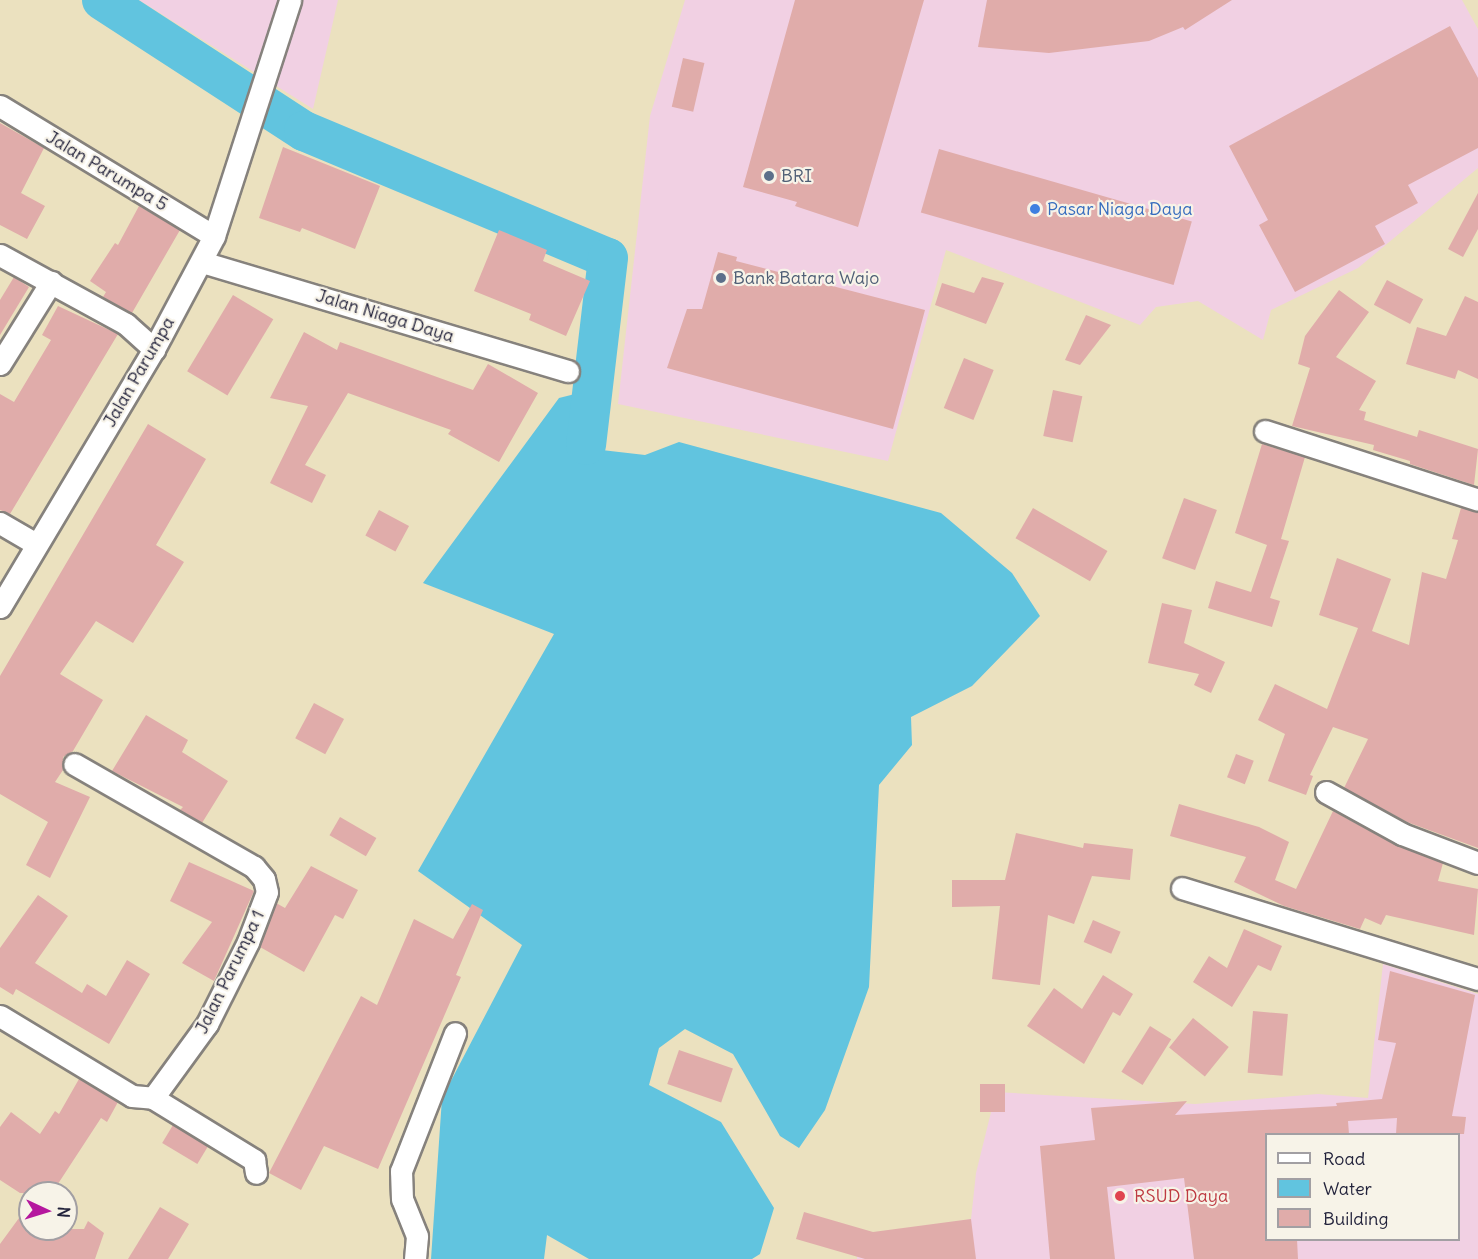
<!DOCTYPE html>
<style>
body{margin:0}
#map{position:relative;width:1478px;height:1259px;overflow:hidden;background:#ebe1bf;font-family:Delius,sans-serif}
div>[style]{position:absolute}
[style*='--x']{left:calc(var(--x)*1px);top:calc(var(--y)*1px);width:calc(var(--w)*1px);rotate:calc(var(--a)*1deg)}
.built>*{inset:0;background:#f1d0e3}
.water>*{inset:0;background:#61c4df}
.river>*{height:40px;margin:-20px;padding:0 20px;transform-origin:20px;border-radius:20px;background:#61c4df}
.building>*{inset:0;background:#e0acaa;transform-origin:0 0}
.roads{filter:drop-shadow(2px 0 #86827d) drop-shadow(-2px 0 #86827d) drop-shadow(0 2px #86827d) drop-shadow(0 -2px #86827d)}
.street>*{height:21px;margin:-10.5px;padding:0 10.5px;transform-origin:10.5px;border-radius:10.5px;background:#fff}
.dots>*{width:16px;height:16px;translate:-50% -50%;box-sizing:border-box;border:3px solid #f7f3e8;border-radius:50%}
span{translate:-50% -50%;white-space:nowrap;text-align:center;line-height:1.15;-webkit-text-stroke:4.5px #f7f3e8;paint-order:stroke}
.street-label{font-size:18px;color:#22223b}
.service-label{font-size:18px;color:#4e5e75}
.left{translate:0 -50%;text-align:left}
.shop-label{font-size:18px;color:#366cbe}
.health-label{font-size:18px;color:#be3a42}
.legend{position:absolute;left:1265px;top:1133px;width:195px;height:108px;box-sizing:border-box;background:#f7f3e8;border:2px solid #a29fa3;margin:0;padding:8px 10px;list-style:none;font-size:18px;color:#22223b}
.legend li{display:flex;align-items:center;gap:12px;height:30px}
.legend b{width:30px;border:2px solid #a29fa3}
.north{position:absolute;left:18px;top:1181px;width:60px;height:60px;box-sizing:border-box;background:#f7f3e8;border:2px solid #a29fa3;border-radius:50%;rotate:94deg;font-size:16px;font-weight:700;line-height:24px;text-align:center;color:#22223b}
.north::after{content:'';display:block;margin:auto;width:21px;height:27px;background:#b5179e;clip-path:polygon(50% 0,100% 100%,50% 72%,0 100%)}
</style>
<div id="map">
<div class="built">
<i style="clip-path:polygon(139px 0,338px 0,313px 109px)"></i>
<i style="clip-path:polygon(685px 0,1462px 0,1478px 29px,1478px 168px,1358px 268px,1271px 310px,1263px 340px,1198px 301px,1156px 307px,1140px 325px,946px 250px,888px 461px,618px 404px,650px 116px)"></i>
<i style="clip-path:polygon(evenodd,1383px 964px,1478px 994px,1478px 1259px,857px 1259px,857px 1242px,864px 1237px,971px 1219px,976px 1173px,996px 1092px,1195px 1104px,1318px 1094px,1368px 1098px,1383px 964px,1266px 1134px,1458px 1134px,1458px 1240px,1266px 1240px,1266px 1134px)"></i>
</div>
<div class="water">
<i style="clip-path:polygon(591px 390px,593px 449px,645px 455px,679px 442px,941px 513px,1012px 573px,1040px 616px,972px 686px,911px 717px,912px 745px,879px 785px,869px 987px,825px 1110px,799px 1148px,780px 1136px,733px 1054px,685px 1029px,659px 1048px,649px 1085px,721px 1122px,774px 1208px,760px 1254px,752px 1259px,589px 1259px,547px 1235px,544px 1259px,431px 1259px,442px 1098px,522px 945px,418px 871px,554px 634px,423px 583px,559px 398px)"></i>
</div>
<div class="river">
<i style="--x:102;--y:0;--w:241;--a:33"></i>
<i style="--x:304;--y:131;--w:329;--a:22.7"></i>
<i style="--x:608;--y:258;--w:188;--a:96.7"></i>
</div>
<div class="building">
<i style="clip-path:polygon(795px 0,924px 0,858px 227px,795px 206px,797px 202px,743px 187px)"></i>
<i style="clip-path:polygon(987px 0,1232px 0,1185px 30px,1183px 27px,1149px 41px,1049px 53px,978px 47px)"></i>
<i style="clip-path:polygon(1450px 26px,1478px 78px,1478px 148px,1408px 185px,1418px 203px,1375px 226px,1385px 244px,1295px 292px,1259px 225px,1268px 220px,1229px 146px)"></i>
<i style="left:683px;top:58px;width:22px;height:50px;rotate:13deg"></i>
<i style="clip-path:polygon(0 123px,44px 148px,21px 193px,45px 206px,27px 239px,0 225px)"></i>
<i style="clip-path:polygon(283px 147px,380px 186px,355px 249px,302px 228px,300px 232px,259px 218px)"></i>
<i style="left:939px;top:149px;width:263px;height:66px;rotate:16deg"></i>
<i style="clip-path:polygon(1478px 193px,1478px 229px,1463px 257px,1448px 249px)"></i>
<i style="clip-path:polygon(139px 206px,180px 230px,132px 313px,103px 297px,106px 292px,90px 281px,115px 243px,118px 245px)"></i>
<i style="clip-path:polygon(499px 230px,547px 250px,543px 261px,590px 281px,566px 336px,529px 320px,531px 314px,474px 291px)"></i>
<i style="clip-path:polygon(718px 252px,737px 257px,736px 261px,925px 310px,893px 429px,667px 368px,687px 309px,702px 309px)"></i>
<i style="clip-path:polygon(14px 277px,29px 287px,0 335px,0 300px)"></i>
<i style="clip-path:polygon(982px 277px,1004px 283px,986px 324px,935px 305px,942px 283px,974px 293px)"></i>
<i style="left:1387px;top:280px;width:41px;height:28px;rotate:28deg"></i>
<i style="clip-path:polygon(1339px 290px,1369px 312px,1336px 357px,1376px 381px,1359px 410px,1366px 412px,1364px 420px,1417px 437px,1419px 430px,1478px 449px,1474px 485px,1410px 464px,1410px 461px,1373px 450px,1374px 445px,1292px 426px,1310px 368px,1298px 364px,1305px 336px)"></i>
<i style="left:233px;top:295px;width:47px;height:89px;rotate:31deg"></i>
<i style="clip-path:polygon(1465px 296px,1478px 302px,1478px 379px,1458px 370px,1455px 379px,1406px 364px,1417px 327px,1446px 336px)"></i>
<i style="clip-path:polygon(58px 306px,118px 334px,10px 514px,0 510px,0 394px,14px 402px,51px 340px,42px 335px)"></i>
<i style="clip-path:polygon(1086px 315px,1111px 325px,1080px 365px,1065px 360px)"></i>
<i style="clip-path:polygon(304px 332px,337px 350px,340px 342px,473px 390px,488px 364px,538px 393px,499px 462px,448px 434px,451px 430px,348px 393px,305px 465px,326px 475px,312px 503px,270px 483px,308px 406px,270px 398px)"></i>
<i style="left:964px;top:358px;width:32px;height:54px;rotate:22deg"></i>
<i style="left:1053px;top:390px;width:30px;height:47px;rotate:12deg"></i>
<i style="clip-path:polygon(148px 424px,206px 459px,156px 545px,184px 562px,133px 643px,96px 621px,60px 674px,103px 700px,73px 751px,63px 757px,63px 770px,55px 782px,90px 797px,50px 878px,26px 865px,48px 822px,0 794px,0 676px)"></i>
<i style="clip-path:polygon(1262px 444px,1305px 457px,1281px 539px,1289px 541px,1270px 598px,1280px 601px,1272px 627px,1208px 608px,1216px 581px,1251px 592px,1267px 545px,1235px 533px)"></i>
<i style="left:1184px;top:498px;width:35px;height:64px;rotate:20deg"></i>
<i style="left:1033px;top:508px;width:86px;height:35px;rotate:30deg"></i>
<i style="clip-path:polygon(1461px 508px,1478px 512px,1478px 848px,1407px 822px,1344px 788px,1368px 739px,1333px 727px,1310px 775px,1313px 776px,1306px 795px,1268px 781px,1285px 734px,1258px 720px,1275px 684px,1327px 709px,1358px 628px,1319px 615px,1337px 558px,1391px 579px,1372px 631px,1409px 645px,1422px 572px,1446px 579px,1458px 540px,1452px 539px)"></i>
<i style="left:379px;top:510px;width:34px;height:29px;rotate:28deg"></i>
<i style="clip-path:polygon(1162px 603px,1192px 610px,1184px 643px,1225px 662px,1211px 693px,1194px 685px,1199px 674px,1148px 663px)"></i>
<i style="left:314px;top:703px;width:34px;height:40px;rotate:28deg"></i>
<i style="clip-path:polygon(146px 715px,188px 740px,182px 752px,228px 781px,202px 823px,180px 810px,183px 807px,112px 771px)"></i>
<i style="left:1236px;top:754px;width:19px;height:25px;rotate:21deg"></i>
<i style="clip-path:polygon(1179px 804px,1259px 827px,1289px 842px,1275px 880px,1296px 889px,1333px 811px,1396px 845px,1443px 863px,1438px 881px,1478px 889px,1474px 935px,1386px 915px,1381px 925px,1365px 918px,1360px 929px,1284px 906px,1234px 882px,1246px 857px,1170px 836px)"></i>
<i style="left:340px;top:817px;width:42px;height:21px;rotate:30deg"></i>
<i style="clip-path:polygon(1016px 833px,1083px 848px,1084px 843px,1133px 849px,1130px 880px,1092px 876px,1074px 924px,1048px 915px,1040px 985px,992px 979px,1000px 906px,952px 907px,952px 880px,1005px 880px)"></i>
<i style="clip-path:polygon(189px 862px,254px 891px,214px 981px,182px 963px,212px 922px,170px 901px)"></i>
<i style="clip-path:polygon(311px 866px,358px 890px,343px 919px,335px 915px,304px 972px,260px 947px,276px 903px,285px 908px)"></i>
<i style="clip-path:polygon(38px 895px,68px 916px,35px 963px,82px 993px,87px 984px,106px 996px,127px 960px,150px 974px,109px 1044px,16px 989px,13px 995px,0 987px,0 948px)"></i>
<i style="clip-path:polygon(472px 904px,483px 910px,456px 975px,461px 977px,378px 1169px,324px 1146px,301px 1190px,269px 1173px,361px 996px,377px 1005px,414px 919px,453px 939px)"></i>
<i style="left:1093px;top:920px;width:30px;height:24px;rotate:23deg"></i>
<i style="clip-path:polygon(1244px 929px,1282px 946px,1271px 971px,1258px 965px,1232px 1007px,1193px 982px,1209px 956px,1227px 968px)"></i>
<i style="clip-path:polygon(1390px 971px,1475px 995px,1452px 1116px,1466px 1117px,1464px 1134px,1396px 1134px,1397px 1118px,1348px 1121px,1349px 1134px,1266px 1134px,1266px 1239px,1297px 1239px,1298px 1259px,1194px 1259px,1184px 1178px,1107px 1187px,1115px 1259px,1050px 1259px,1040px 1146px,1095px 1140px,1091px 1108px,1187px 1101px,1175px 1115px,1337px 1106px,1336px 1103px,1382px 1099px,1396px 1043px,1378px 1040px)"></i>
<i style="clip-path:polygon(1103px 975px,1133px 994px,1120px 1016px,1113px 1012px,1084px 1064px,1027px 1026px,1054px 988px,1082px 1009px)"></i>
<i style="left:1253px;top:1011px;width:35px;height:62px;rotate:5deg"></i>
<i style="left:1193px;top:1018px;width:46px;height:38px;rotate:39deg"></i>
<i style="left:1150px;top:1026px;width:25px;height:54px;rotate:32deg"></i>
<i style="left:679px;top:1050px;width:57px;height:36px;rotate:19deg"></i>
<i style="clip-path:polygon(79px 1079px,118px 1102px,107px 1122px,101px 1118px,52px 1193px,20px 1193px,0 1180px,0 1127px,11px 1112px,40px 1134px,55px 1111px,59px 1114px)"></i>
<i style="left:980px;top:1084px;width:25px;height:28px"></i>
<i style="left:173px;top:1125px;width:41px;height:21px;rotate:31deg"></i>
<i style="clip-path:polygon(30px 1203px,30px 1229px,84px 1229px,88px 1221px,104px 1233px,95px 1259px,0 1259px,0 1244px)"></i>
<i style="clip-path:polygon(160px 1207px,189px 1224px,168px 1259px,128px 1259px)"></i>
<i style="clip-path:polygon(804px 1212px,873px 1232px,971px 1219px,976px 1259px,865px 1259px,796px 1239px)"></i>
</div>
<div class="roads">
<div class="street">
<i style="--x:0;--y:106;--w:250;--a:31.3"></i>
<i style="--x:0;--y:255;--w:144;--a:28.7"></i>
<i style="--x:126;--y:324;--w:38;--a:42"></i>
<i style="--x:202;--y:262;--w:382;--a:16.6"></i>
<i style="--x:0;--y:364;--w:97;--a:-58.1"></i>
<i style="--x:1265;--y:431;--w:224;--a:17.9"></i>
<i style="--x:0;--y:523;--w:42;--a:30.3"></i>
<i style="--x:0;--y:607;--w:300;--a:-59.2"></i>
<i style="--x:154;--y:349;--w:128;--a:-62"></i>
<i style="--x:214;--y:236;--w:248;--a:-72.1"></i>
<i style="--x:1326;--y:792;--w:87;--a:28.9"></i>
<i style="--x:1402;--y:834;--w:81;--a:20.9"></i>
<i style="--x:1182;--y:888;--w:310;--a:17.1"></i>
<i style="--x:0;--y:1016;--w:154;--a:31.2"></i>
<i style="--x:132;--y:1096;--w:21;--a:5"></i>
<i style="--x:153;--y:1098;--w:92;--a:-53.9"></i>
<i style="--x:207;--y:1024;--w:92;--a:-63.4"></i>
<i style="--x:248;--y:942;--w:53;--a:-69.2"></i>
<i style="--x:267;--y:892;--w:13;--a:-103"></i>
<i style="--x:264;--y:879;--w:16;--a:-130"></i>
<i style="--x:254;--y:867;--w:207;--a:-150.2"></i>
<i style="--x:153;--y:1098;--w:119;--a:31.5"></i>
<i style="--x:254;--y:1160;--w:13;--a:81"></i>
<i style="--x:415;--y:1259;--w:23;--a:-85"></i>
<i style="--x:417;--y:1236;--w:40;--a:-112"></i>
<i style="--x:402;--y:1199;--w:28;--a:-92"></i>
<i style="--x:401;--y:1171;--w:148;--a:-68.6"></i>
</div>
</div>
<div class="dots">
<i style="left:769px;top:176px;background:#5c6f8a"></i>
<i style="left:1035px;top:209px;background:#3f7fe0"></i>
<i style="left:721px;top:278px;background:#5c6f8a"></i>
<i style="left:1120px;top:1196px;background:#e0444e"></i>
</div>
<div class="street-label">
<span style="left:107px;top:171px;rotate:31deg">Jalan Parumpa 5</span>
<span style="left:385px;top:316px;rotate:17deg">Jalan Niaga Daya</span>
<span style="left:139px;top:372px;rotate:-60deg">Jalan Parumpa</span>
<span style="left:230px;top:972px;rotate:-64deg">Jalan Parumpa 1</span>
</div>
<div class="service-label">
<span class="left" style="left:781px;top:176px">BRI</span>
<span class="left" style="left:733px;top:278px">Bank Batara Wajo</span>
</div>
<div class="shop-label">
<span class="left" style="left:1047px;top:209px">Pasar Niaga Daya</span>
</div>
<div class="health-label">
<span class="left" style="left:1134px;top:1196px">RSUD Daya</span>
</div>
<ul class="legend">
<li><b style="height:8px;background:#fff"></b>Road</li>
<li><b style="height:16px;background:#61c4df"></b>Water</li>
<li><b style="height:16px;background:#e0acaa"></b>Building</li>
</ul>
<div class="north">N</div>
</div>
